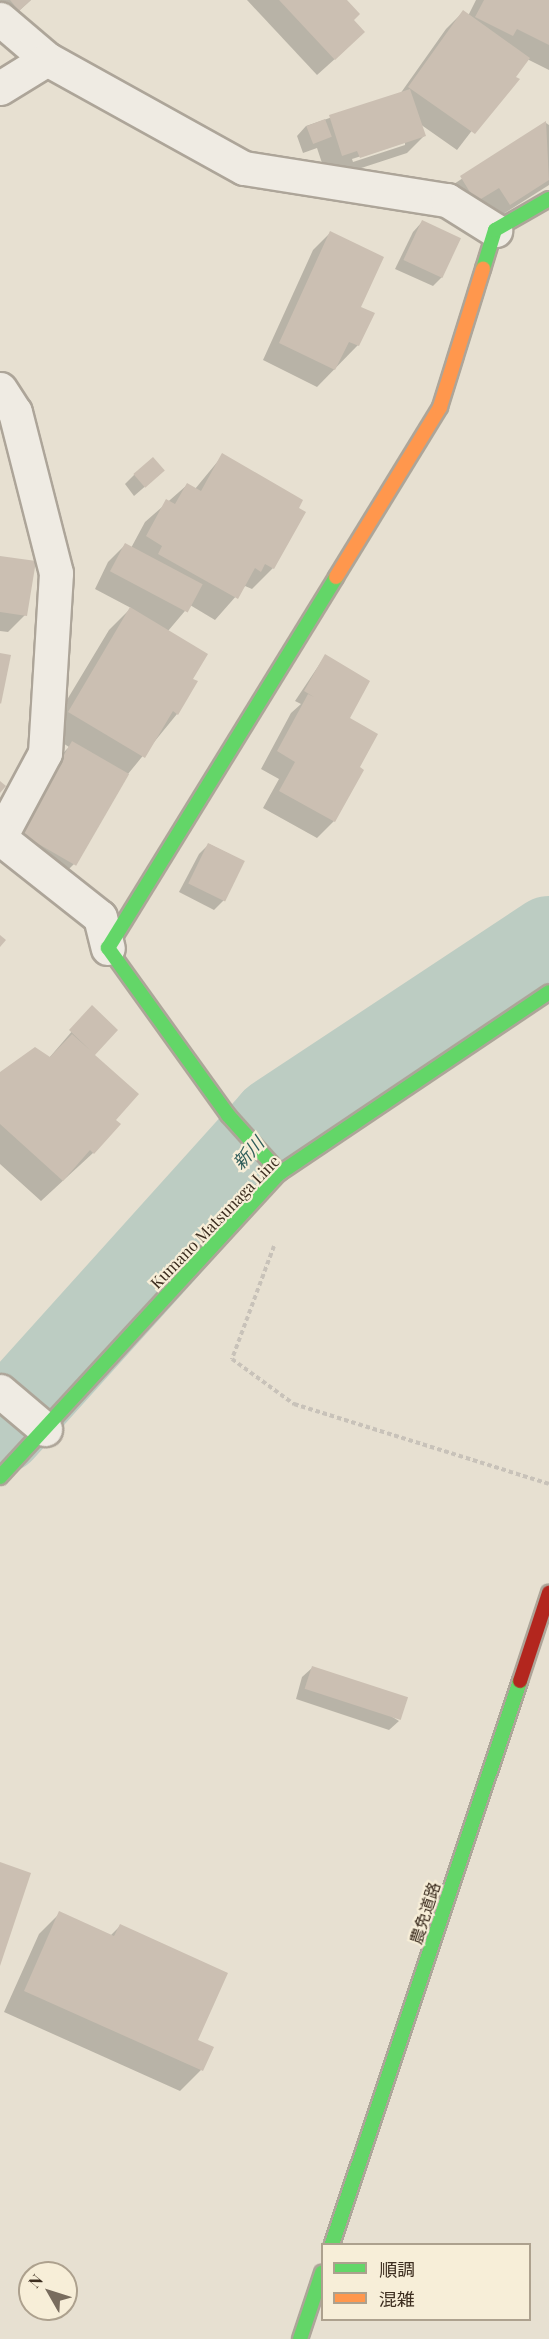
<!DOCTYPE html>
<meta charset="utf-8">
<style>
body{margin:0}
#map{position:relative;width:549px;height:2339px;overflow:hidden;background:#e7e0d1;font-family:"Playfair Display","Noto Sans JP",serif}
div>[style]{position:absolute}
[style*='--x']{left:calc(var(--x)*1px);top:calc(var(--y)*1px);width:calc(var(--w)*1px);rotate:calc(var(--a)*1deg)}
.shadow>*{inset:0;background:#0003}
.river>*{height:90px;margin:-45px;padding:0 45px;transform-origin:45px;border-radius:45px;background:#bcccc2}
.building>*{inset:0;background:#cbbfb2;transform-origin:0 0}
.path>*{height:4px;margin-top:-2px;transform-origin:0;background:repeating-linear-gradient(90deg,#c8c2b9 0 4.5px,transparent 0 7.5px)}
.roads{filter:drop-shadow(2px 0 #ada599) drop-shadow(-2px 0 #ada599) drop-shadow(0 2px #ada599) drop-shadow(0 -2px #ada599)}
.street>*{height:33px;margin:-16.5px;padding:0 16.5px;transform-origin:16.5px;border-radius:16.5px;background:#efebe3}
.fast>*{height:14px;margin:-7px;padding:0 7px;transform-origin:7px;border-radius:7px;background:#63d668}
.slow>*{height:14px;margin:-7px;padding:0 7px;transform-origin:7px;border-radius:7px;background:#ff974d}
.jam>*{height:14px;margin:-7px;padding:0 7px;transform-origin:7px;border-radius:7px;background:#b3261e}
span{translate:-50% -50%;white-space:nowrap;text-align:center;line-height:1.15;-webkit-text-stroke:4.5px #f7eed8;paint-order:stroke}
.street-label{font-size:16px;color:#3d2e20}
.water-label{font-size:18px;color:#2f5d5a;font-style:italic}
.legend{position:absolute;left:321px;top:2243px;width:210px;height:78px;box-sizing:border-box;background:#f7eed8;border:2px solid #ada18e;margin:0;padding:8px 10px;list-style:none;font-size:18px;color:#3d2e20}
.legend li{display:flex;align-items:center;gap:12px;height:30px}
.legend b{width:30px;border:2px solid #ada18e}
.north{position:absolute;left:18px;top:2261px;width:60px;height:60px;box-sizing:border-box;background:#f7eed8;border:2px solid #ada18e;border-radius:50%;rotate:309deg;font-size:16px;font-weight:700;line-height:24px;text-align:center;color:#3d2e20}
.north::after{content:'';display:block;margin:auto;width:21px;height:27px;background:#786c5e;clip-path:polygon(50% 0,100% 100%,50% 72%,0 100%)}
</style>
<div id="map">
<div class="shadow">
<i style="clip-path:polygon(0 0,31px 0,1px 27px)"></i>
<i style="clip-path:polygon(247px 0,345px 0,352px 20px,346px 49px,317px 75px)"></i>
<i style="clip-path:polygon(evenodd,476px 0,549px 0,549px 70px,527px 59px,457px 150px,420px 124px,424px 136px,407px 153px,343px 174px,325px 172px,317px 148px,303px 153px,297px 136px,306px 126px,400px 94px,446px 29px,463px 12px,468px 16px,476px 0,405px 142px,405px 145px,353px 162px,352px 159px,405px 142px)"></i>
<i style="clip-path:polygon(546px 123px,549px 125px,549px 185px,492px 221px,451px 186px)"></i>
<i style="clip-path:polygon(422px 222px,443px 276px,433px 286px,395px 269px,413px 232px)"></i>
<i style="clip-path:polygon(330px 233px,359px 307px,358px 345px,317px 387px,263px 360px,313px 250px)"></i>
<i style="clip-path:polygon(223px 455px,273px 568px,252px 589px,245px 586px,215px 620px,190px 605px,168px 631px,190px 679px,177px 714px,128px 774px,74px 864px,57px 881px,4px 850px,56px 760px,69px 747px,47px 733px,109px 630px,131px 608px,95px 589px,108px 562px,125px 545px,131px 548px,145px 522px,187px 485px,195px 489px)"></i>
<i style="clip-path:polygon(163px 471px,134px 496px,125px 484px,134px 475px)"></i>
<i style="clip-path:polygon(0 557px,25px 615px,8px 632px,0 631px)"></i>
<i style="clip-path:polygon(325px 656px,349px 717px,358px 768px,362px 770px,334px 821px,317px 838px,263px 808px,279px 779px,261px 769px,291px 713px,301px 704px,295px 701px)"></i>
<i style="clip-path:polygon(209px 844px,243px 861px,224px 900px,214px 910px,179px 892px,199px 854px)"></i>
<i style="clip-path:polygon(92px 1008px,93px 1055px,114px 1120px,93px 1153px,41px 1201px,0 1164px,0 1074px,49px 1058px)"></i>
<i style="clip-path:polygon(312px 1668px,399px 1721px,389px 1730px,296px 1699px,302px 1677px)"></i>
<i style="clip-path:polygon(60px 1913px,110px 1936px,120px 1926px,196px 2041px,201px 2070px,180px 2091px,4px 2012px,39px 1934px)"></i>
</div>
<div class="river">
<i style="--x:0;--y:1429;--w:413;--a:-48"></i>
<i style="--x:276;--y:1122;--w:328;--a:-33.5"></i>
</div>
<div class="building">
<i style="clip-path:polygon(10px 0,31px 0,19px 11px)"></i>
<i style="clip-path:polygon(279px 0,347px 0,360px 14px,354px 20px,365px 32px,335px 60px)"></i>
<i style="clip-path:polygon(484px 0,549px 0,549px 45px,517px 29px,513px 36px,475px 17px)"></i>
<i style="clip-path:polygon(463px 10px,530px 58px,516px 77px,520px 79px,475px 134px,408px 87px)"></i>
<i style="clip-path:polygon(410px 89px,426px 136px,360px 158px,357px 151px,342px 156px,329px 115px)"></i>
<i style="left:325px;top:119px;width:19px;height:20px;rotate:69deg"></i>
<i style="clip-path:polygon(546px 121px,549px 180px,510px 205px,499px 188px,476px 202px,460px 176px)"></i>
<i style="left:422px;top:220px;width:43px;height:44px;rotate:25deg"></i>
<i style="clip-path:polygon(330px 231px,384px 257px,361px 307px,375px 313px,359px 346px,349px 342px,335px 370px,279px 343px)"></i>
<i style="clip-path:polygon(222px 453px,303px 500px,299px 508px,306px 512px,274px 569px,265px 564px,261px 572px,255px 568px,238px 599px,158px 554px,162px 546px,146px 536px,166px 499px,175px 504px,187px 483px,201px 491px)"></i>
<i style="left:153px;top:457px;width:18px;height:26px;rotate:49deg"></i>
<i style="left:125px;top:543px;width:88px;height:32px;rotate:28deg"></i>
<i style="clip-path:polygon(0 556px,36px 561px,27px 616px,0 612px)"></i>
<i style="clip-path:polygon(130px 607px,208px 654px,193px 679px,198px 681px,178px 715px,173px 711px,145px 758px,68px 712px)"></i>
<i style="clip-path:polygon(0 653px,11px 655px,1px 704px,0 703px)"></i>
<i style="clip-path:polygon(325px 654px,370px 681px,350px 718px,378px 734px,360px 767px,364px 770px,335px 822px,279px 791px,295px 762px,277px 751px,308px 694px,314px 697px,304px 691px)"></i>
<i style="left:72px;top:741px;width:66px;height:106px;rotate:30deg"></i>
<i style="clip-path:polygon(0 781px,6px 786px,0 793px)"></i>
<i style="left:208px;top:843px;width:41px;height:45px;rotate:26deg"></i>
<i style="clip-path:polygon(0 935px,6px 940px,0 947px)"></i>
<i style="clip-path:polygon(92px 1005px,118px 1030px,95px 1055px,139px 1094px,116px 1120px,121px 1124px,94px 1154px,90px 1150px,63px 1181px,0 1124px,0 1072px,35px 1047px,50px 1057px,72px 1034px,91px 1051px,69px 1030px)"></i>
<i style="left:312px;top:1666px;width:101px;height:24px;rotate:18deg"></i>
<i style="clip-path:polygon(0 1862px,31px 1873px,0 1966px)"></i>
<i style="clip-path:polygon(59px 1911px,114px 1936px,120px 1924px,228px 1973px,198px 2040px,214px 2047px,203px 2071px,24px 1991px)"></i>
</div>
<div class="path">
<i style="--x:274;--y:1246;--w:121;--a:110.4"></i>
<i style="--x:232;--y:1359;--w:77;--a:36"></i>
<i style="--x:294;--y:1404;--w:267;--a:17.4"></i>
</div>
<div class="roads">
<div class="street">
<i style="--x:0;--y:19;--w:62;--a:40.4"></i>
<i style="--x:47;--y:59;--w:225;--a:29"></i>
<i style="--x:244;--y:168;--w:206;--a:9"></i>
<i style="--x:447;--y:200;--w:57;--a:32"></i>
<i style="--x:0;--y:88;--w:55;--a:-31.7"></i>
<i style="--x:0;--y:389;--w:27;--a:57"></i>
<i style="--x:15;--y:412;--w:166;--a:75.7"></i>
<i style="--x:56;--y:573;--w:180;--a:93.5"></i>
<i style="--x:45;--y:753;--w:95;--a:118.2"></i>
<i style="--x:0;--y:838;--w:127;--a:38.3"></i>
<i style="--x:100;--y:917;--w:32;--a:76"></i>
<i style="--x:0;--y:1391;--w:59;--a:40.2"></i>
</div>
<div class="fast">
<i style="--x:483;--y:269;--w:41;--a:-72.9"></i>
<i style="--x:495;--y:230;--w:62;--a:-29.9"></i>
<i style="--x:280;--y:1173;--w:78;--a:-131.9"></i>
<i style="--x:228;--y:1115;--w:206;--a:-125.7"></i>
<i style="--x:108;--y:948;--w:435;--a:-58.4"></i>
<i style="--x:0;--y:1477;--w:413;--a:-47.4"></i>
<i style="--x:280;--y:1173;--w:324;--a:-33.9"></i>
<i style="--x:332;--y:2244;--w:594;--a:-71.53"></i>
<i style="--x:300;--y:2339;--w:70;--a:-71.6"></i>
</div>
<div class="slow">
<i style="--x:336;--y:577;--w:199;--a:-58.5"></i>
<i style="--x:440;--y:407;--w:145;--a:-72.7"></i>
</div>
<div class="jam">
<i style="--x:520;--y:1681;--w:93;--a:-71.8"></i>
</div>
</div>
<div class="street-label">
<span style="left:215px;top:1222px;rotate:-46deg">Kumano Matsunaga Line</span>
<span style="left:425px;top:1913px;rotate:-72deg">農免道路</span>
</div>
<div class="water-label">
<span style="left:248px;top:1153px;rotate:-48deg">新川</span>
</div>
<ul class="legend">
<li><b style="height:8px;background:#63d668"></b>順調</li>
<li><b style="height:8px;background:#ff974d"></b>混雑</li>
</ul>
<div class="north">N</div>
</div>
